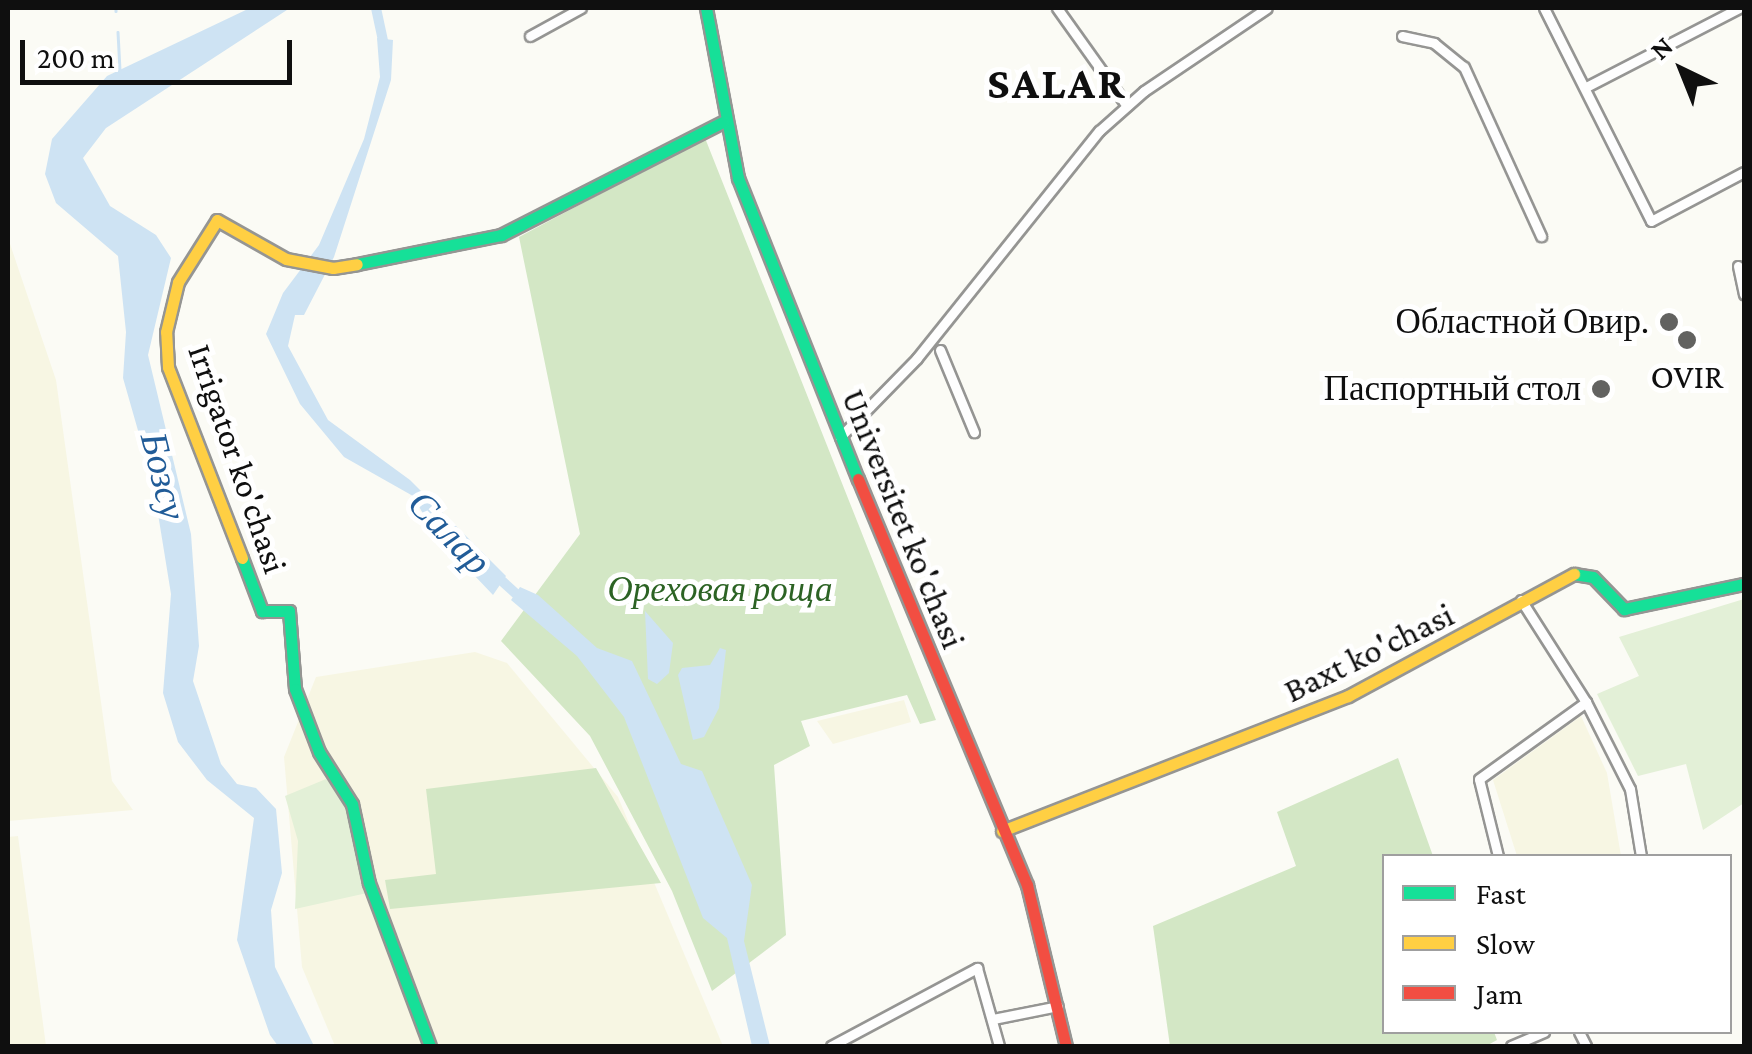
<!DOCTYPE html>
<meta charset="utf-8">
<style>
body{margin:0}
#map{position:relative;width:1752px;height:1054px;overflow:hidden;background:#fbfbf5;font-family:"Crimson Pro",serif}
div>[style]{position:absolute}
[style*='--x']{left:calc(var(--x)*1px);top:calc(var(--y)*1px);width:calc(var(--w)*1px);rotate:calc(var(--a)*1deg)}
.farmland>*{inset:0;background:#f7f6e3}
.green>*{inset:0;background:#e3f0d7}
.forest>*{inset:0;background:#d3e7c5}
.water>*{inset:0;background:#cee3f3}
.stream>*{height:2.5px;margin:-1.25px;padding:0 1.25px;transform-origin:1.25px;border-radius:1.25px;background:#cee3f3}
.canal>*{height:10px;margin:-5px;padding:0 5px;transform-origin:5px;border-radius:5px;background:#cee3f3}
.roads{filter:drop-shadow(2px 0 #959593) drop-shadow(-2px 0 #959593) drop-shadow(0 2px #959593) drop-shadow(0 -2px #959593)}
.street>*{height:9px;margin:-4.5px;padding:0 4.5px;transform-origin:4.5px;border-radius:4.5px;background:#fefefe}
.fast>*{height:11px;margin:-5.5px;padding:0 5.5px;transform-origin:5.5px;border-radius:5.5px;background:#16e098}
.slow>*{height:11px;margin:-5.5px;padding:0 5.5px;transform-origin:5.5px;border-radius:5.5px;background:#ffcf43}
.jam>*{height:11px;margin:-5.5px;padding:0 5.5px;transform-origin:5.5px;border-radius:5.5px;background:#f24e42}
.dots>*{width:28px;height:28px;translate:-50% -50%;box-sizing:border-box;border:5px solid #fff;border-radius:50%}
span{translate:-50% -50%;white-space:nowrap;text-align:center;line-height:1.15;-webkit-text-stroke:10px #fff;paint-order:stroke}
.poi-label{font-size:35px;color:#0f0f0f}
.right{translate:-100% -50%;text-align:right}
.street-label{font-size:35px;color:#0f0f0f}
.park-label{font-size:35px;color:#2c6324;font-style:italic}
.water-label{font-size:38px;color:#215c98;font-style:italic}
.district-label{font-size:45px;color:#0f0f0f;font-weight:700;letter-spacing:2.5px}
.frame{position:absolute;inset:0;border:10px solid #0f0f0f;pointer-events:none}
.legend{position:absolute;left:1382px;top:854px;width:350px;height:180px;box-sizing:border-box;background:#fff;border:2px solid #9f9f9f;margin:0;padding:12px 18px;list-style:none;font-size:30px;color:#0f0f0f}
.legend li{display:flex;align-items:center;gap:20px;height:50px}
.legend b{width:50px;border:2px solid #9f9f9f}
.north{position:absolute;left:1632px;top:20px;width:100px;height:100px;-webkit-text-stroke:8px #fff;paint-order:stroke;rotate:317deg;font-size:28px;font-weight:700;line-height:40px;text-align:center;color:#0f0f0f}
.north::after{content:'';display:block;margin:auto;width:35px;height:45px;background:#0f0f0f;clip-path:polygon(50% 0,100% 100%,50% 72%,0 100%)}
.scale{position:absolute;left:20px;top:40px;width:272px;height:45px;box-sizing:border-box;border:5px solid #0f0f0f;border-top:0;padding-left:12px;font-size:30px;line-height:35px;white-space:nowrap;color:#0f0f0f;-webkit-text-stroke:8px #fff;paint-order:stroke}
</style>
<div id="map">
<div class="farmland">
<i style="clip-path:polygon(8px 238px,56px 380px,112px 781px,133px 810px,8px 821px)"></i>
<i style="clip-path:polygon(475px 652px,507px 663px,618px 797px,723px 1046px,335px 1046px,302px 967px,284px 757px,316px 677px)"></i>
<i style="clip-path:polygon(904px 700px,911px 722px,833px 744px,817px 721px)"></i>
<i style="clip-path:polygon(1581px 716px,1607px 773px,1621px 856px,1517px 856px,1493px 780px)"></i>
<i style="clip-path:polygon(18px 836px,46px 1046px,8px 1046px,8px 837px)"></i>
</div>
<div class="green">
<i style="clip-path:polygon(1744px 599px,1744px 803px,1703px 830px,1686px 764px,1638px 776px,1597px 694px,1639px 676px,1619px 637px)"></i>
<i style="clip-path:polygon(326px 779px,350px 806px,367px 893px,295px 909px,298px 841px,285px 796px)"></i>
</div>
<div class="forest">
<i style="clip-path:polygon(705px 138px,936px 720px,920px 724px,907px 695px,801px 721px,810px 746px,774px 765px,786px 935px,712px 991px,672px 891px,590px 736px,501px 641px,580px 534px,519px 237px)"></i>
<i style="clip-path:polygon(1398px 758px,1433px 856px,1384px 856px,1384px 1032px,1494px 1032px,1497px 1040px,1486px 1046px,1170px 1046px,1153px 926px,1296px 866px,1277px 812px)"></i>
<i style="clip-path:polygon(596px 768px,661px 883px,390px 909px,385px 880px,436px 874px,426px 789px)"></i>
</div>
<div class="water">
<i style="clip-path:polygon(250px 8px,290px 8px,106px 128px,83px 158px,110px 206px,156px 235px,171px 258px,148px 355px,191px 534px,199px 646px,193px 681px,221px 764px,237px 784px,256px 788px,276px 809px,282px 873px,271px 910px,275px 967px,314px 1046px,278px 1046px,270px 1035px,237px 940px,254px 818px,207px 780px,178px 742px,163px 693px,171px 594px,153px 483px,123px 378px,126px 332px,118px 256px,56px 203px,45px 174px,52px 139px,107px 76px)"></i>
<i style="clip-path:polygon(377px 38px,393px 40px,391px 80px,334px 257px,304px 315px,295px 315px,288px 346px,328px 420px,410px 480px,506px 576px,493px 595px,434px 533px,413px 496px,344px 457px,300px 404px,266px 334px,283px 293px,319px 245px,364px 139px,380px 77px)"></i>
<i style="clip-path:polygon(520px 587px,538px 595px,597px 648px,632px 661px,681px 764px,702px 771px,752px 885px,744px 941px,770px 1046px,752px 1046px,727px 938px,703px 918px,624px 717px,577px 656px,511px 600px)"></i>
<i style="clip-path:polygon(645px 611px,673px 643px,669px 673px,657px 684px,648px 679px)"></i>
<i style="clip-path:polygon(720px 648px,726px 650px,719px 708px,704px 737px,693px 740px,678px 675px,682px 668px,710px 665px)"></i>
</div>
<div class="stream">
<i style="--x:116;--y:8;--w:3;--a:90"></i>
<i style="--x:118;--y:32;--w:38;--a:87"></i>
</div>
<div class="canal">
<i style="--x:376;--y:8;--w:43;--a:77.9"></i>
<i style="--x:492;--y:572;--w:43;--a:42.2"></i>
</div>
<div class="roads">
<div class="street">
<i style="--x:1057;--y:8;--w:120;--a:54.5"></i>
<i style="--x:1544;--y:8;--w:238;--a:63.3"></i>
<i style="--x:1651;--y:221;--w:105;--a:-27.8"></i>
<i style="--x:530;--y:36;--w:58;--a:-28.8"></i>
<i style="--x:1402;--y:36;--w:33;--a:12"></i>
<i style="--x:1434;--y:43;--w:38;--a:39"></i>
<i style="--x:1464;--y:67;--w:186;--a:65.5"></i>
<i style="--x:1588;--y:86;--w:170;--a:-27.3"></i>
<i style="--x:1738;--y:266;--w:29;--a:78"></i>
<i style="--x:940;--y:350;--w:89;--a:67.5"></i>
<i style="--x:840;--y:437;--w:110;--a:-45.7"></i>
<i style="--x:917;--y:358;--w:291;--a:-51.3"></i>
<i style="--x:1099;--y:131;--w:60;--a:-41.6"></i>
<i style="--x:1144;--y:91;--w:148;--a:-34"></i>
<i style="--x:1521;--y:600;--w:121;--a:57.5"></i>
<i style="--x:1586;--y:702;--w:97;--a:63.2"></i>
<i style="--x:1630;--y:789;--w:68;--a:80.7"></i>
<i style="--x:1498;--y:856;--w:79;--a:-103.9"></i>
<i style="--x:1479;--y:779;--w:132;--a:-35.7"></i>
<i style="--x:993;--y:1019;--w:66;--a:-11.3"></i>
<i style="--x:1579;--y:1032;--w:16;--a:63"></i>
<i style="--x:831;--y:1046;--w:166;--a:-28.1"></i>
<i style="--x:977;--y:968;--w:81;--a:74.2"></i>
<i style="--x:1511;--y:1046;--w:36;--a:-23"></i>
</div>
<div class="fast">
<i style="--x:706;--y:8;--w:173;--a:79.3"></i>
<i style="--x:738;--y:178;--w:324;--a:68.3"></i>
<i style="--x:357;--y:264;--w:147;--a:-11.4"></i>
<i style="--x:501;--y:235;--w:249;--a:-27"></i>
<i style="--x:242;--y:558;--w:57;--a:69.3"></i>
<i style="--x:262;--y:611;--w:27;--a:0"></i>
<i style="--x:289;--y:611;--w:78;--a:85.6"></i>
<i style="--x:295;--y:689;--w:67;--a:69.1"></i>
<i style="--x:319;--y:752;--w:62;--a:57.6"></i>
<i style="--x:352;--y:804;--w:81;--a:77.9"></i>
<i style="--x:369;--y:883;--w:174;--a:69.5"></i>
<i style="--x:1574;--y:574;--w:19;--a:9"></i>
<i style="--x:1593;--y:577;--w:45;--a:45.9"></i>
<i style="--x:1624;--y:609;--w:123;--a:-11.8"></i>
</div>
<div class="slow">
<i style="--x:242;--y:558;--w:205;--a:-111.2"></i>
<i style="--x:168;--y:367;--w:35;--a:-93"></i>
<i style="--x:166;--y:332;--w:51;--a:-76.5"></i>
<i style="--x:178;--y:282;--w:73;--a:-57.8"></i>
<i style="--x:217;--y:220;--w:79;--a:29.5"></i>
<i style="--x:286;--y:259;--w:48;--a:10.8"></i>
<i style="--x:333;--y:268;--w:24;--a:-9"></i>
<i style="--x:1002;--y:831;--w:371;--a:-21.3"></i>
<i style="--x:1348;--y:696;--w:257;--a:-28.4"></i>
</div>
<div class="jam">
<i style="--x:858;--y:479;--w:440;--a:67.4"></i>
<i style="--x:1027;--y:885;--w:166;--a:76.4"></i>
</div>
</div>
<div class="dots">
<i style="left:1669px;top:322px;background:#626260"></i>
<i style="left:1687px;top:340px;background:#626260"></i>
<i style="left:1601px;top:389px;background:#626260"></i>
</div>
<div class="poi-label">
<span class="right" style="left:1649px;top:322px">Областной Овир.</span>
<span style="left:1687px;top:377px">OVIR</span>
<span class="right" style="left:1581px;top:389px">Паспортный стол</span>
</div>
<div class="street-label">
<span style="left:237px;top:459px;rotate:71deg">Irrigator ko'chasi</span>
<span style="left:903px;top:519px;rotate:68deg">Universitet ko'chasi</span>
<span style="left:1369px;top:653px;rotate:-26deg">Baxt ko'chasi</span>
</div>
<div class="park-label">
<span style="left:720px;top:590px">Ореховая роща</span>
</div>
<div class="water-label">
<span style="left:163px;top:476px;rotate:76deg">Бозсу</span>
<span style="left:449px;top:533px;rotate:46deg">Салар</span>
</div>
<div class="district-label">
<span style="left:1057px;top:84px">SALAR</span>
</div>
<div class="frame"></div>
<ul class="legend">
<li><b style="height:12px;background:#16e098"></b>Fast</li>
<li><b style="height:12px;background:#ffcf43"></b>Slow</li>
<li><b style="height:12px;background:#f24e42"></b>Jam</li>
</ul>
<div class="north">N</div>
<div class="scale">200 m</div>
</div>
